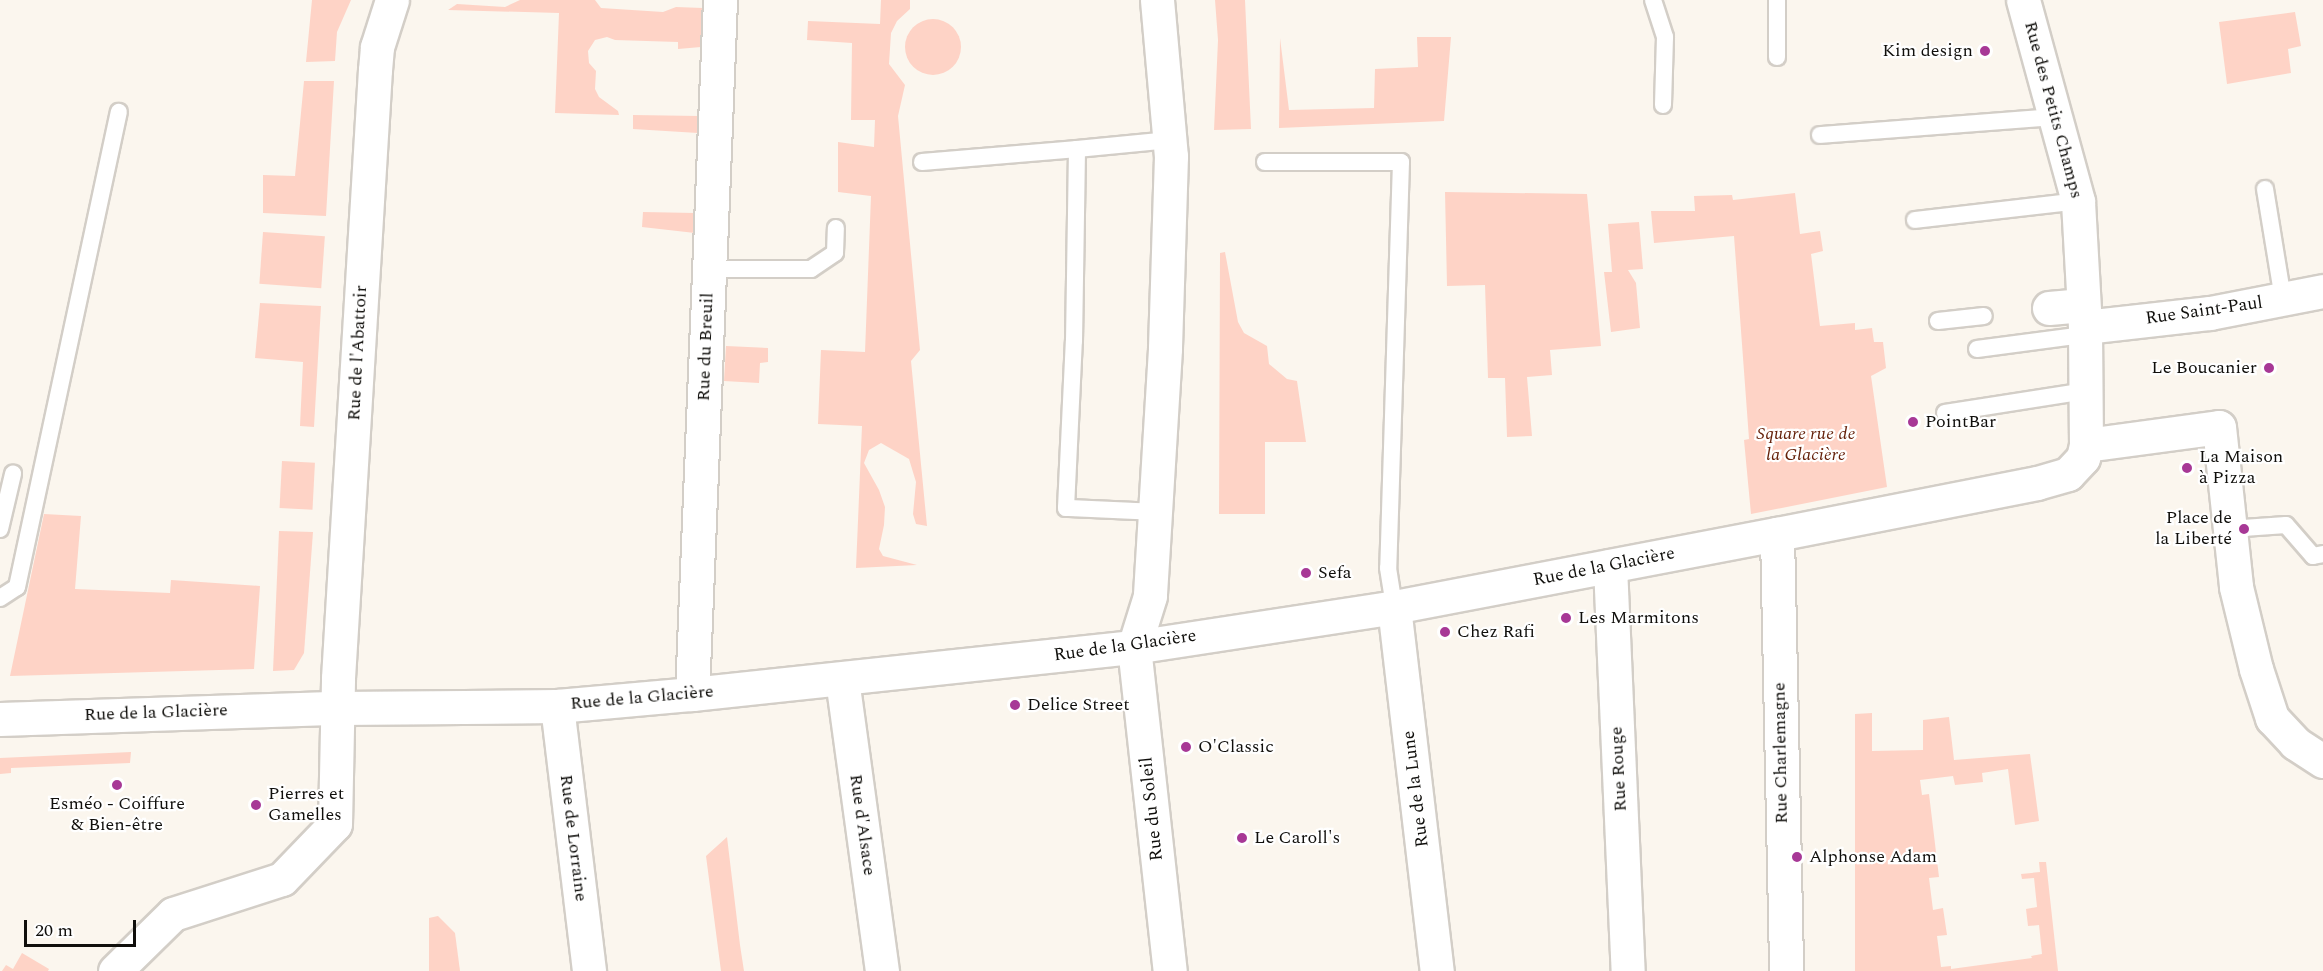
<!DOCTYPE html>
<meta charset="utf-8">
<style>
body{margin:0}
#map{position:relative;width:2323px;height:971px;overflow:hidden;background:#fbf6ee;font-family:Spectral,serif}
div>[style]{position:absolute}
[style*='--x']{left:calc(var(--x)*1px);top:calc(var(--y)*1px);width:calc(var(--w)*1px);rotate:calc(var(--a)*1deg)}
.green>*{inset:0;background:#fed3c6;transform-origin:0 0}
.round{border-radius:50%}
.roads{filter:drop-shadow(2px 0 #d3cec7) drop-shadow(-2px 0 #d3cec7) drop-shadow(0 2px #d3cec7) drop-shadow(0 -2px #d3cec7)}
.service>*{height:16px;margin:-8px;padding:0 8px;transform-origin:8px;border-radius:8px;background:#fff}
.minor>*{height:33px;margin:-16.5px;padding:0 16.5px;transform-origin:16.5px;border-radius:16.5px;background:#fff}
.dots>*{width:16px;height:16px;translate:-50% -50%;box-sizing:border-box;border:3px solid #fff;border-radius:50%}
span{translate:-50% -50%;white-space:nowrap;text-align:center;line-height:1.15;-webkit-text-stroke:4.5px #fff;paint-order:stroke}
.poi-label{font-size:18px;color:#100f0c}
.right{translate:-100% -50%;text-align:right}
.left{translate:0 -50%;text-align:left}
.street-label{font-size:18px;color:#100f0c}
.park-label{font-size:18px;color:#65210a;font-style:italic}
.scale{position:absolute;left:24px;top:920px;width:112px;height:27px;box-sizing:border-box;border:3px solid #100f0c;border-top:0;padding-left:8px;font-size:18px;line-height:21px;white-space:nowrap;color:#100f0c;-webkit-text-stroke:4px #fff;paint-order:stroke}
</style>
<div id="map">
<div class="green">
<i style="clip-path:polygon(312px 0,351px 0,337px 32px,335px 61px,306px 62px)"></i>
<i style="clip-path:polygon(520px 0,595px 0,601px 8px,663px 12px,676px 7px,703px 8px,701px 47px,678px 49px,678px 42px,615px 40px,607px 37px,595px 40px,588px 51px,589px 63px,596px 71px,595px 89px,599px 97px,618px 111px,619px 115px,555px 113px,559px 13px,448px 10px,457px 4px,505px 7px)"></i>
<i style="clip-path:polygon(881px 0,910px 0,910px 9px,897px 21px,891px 33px,889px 64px,905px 85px,898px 116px,920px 350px,911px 361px,927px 526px,916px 524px,913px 514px,916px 482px,909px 459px,881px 443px,869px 450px,864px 463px,879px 490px,885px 507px,884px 525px,879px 549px,883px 556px,917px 565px,856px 568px,862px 426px,818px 424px,821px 350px,865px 352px,871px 196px,838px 192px,838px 142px,874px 147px,875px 120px,851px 120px,852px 43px,807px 40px,808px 21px,880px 24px)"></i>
<i style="clip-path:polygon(1215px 0,1245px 0,1251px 129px,1214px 130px,1218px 40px)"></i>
<i style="clip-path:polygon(2295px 12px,2301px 46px,2288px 49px,2291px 73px,2227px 84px,2219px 22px)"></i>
<i class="round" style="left:905px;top:19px;width:56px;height:56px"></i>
<i style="clip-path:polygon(1417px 37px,1451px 37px,1444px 121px,1279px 128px,1280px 38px,1289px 110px,1374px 108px,1375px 69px,1418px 67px)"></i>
<i style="clip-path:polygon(304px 81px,334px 81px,326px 216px,263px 213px,263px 175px,295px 176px)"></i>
<i style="clip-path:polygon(633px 115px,699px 116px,698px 133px,633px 129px)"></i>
<i style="clip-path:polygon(1445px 192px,1587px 194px,1601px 346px,1550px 350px,1552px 375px,1527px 377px,1532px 436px,1507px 437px,1505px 378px,1488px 378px,1485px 285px,1447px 286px)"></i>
<i style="clip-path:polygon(1795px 193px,1800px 234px,1820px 231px,1823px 251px,1811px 254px,1820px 326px,1855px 323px,1855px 330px,1872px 328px,1874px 342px,1883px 342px,1886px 368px,1871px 376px,1887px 487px,1751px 514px,1744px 440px,1749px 439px,1734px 236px,1654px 243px,1651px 211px,1695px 211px,1694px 196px,1732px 195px,1733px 200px)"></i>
<i style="clip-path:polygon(643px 212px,695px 213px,695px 233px,642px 227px)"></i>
<i style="clip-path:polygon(1639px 222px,1643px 269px,1628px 270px,1636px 283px,1640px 328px,1611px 332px,1604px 272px,1612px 272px,1608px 224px)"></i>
<i style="left:263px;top:232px;width:62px;height:52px;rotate:4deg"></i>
<i style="clip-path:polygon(1225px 252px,1238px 322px,1244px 333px,1267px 346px,1269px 364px,1287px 379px,1297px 381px,1306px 442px,1265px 442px,1265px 514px,1219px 514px,1220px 253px)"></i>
<i style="clip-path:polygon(260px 303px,321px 306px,314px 427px,300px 426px,303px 362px,255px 358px)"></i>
<i style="clip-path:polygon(726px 346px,768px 348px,768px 362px,760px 363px,759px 383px,724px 381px)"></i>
<i style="left:282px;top:461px;width:33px;height:47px;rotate:3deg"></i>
<i style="clip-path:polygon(44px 514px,81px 516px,75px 589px,170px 593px,171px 580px,260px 586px,254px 669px,10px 676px)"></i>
<i style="clip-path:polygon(279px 531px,313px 532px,304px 653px,294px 670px,273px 671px)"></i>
<i style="clip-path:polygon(1872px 713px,1872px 751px,1923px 750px,1923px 720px,1949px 717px,1954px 760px,2030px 754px,2039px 821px,2015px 825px,2008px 769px,1982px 773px,1983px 782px,1955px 785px,1953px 776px,1920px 780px,1922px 795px,1929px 794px,1939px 877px,1929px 878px,1933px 910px,1943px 908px,1947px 935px,1937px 936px,1941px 967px,1951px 966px,1951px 969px,2032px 958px,2031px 956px,2042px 954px,2039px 925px,2028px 926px,2026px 909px,2037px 907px,2034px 878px,2022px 879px,2021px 874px,2040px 872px,2039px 862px,2046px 862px,2058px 971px,1855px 971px,1855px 714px)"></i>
<i style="clip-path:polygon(131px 752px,130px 763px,11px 768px,11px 773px,0 774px,0 758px)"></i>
<i style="clip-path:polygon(727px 837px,740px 945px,744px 971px,721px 971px,706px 856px)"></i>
<i style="clip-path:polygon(438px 916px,455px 933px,460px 971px,429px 971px,429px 918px)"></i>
<i style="clip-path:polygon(22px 953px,49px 969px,48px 971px,2px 971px,6px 965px,13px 969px)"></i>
</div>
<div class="roads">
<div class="service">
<i style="--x:1653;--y:0;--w:39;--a:72"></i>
<i style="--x:1665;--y:37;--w:68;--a:91.7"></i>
<i style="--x:1777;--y:0;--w:57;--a:90"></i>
<i style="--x:1820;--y:135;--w:237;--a:-4.4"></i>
<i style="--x:922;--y:162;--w:156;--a:-4.8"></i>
<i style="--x:1265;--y:162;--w:136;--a:0"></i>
<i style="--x:1401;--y:162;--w:406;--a:91.8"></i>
<i style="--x:1388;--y:568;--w:39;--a:81"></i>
<i style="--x:2265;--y:189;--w:111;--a:80.7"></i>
<i style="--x:1915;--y:220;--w:164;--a:-6.6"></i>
<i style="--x:709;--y:269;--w:102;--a:0"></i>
<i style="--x:811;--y:269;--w:29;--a:-34"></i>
<i style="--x:835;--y:253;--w:25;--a:-88"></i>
<i style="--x:1938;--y:321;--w:46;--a:-6.2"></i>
<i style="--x:1977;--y:349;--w:108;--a:-7.5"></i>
<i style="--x:1945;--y:413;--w:143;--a:-8.9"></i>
<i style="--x:1155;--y:512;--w:89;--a:-177.4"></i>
<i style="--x:1066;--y:508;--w:167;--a:-87.3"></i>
<i style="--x:1074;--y:341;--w:192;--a:-89.1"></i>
<i style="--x:1077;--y:149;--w:93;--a:-5.5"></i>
<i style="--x:0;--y:529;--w:57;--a:-76.7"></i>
<i style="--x:2229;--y:529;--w:57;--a:-4"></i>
<i style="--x:2286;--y:525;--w:41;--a:48.9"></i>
<i style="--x:2313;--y:556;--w:10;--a:-11"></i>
<i style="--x:0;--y:598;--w:20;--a:-33"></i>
<i style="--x:17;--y:587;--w:486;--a:-77.9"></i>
</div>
<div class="minor">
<i style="--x:1157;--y:0;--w:157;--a:84.9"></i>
<i style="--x:1171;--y:156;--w:193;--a:91.8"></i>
<i style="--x:1165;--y:349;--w:247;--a:93.5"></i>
<i style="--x:1150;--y:596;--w:53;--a:107.4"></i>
<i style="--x:1134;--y:647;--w:326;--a:83.7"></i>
<i style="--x:2049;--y:308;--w:34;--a:-5"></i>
<i style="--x:2085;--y:327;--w:126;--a:-6.4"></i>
<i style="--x:2210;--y:313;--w:115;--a:-11"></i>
<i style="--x:2086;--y:445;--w:134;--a:-7.7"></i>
<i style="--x:2219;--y:427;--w:161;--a:83.9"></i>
<i style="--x:2236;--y:587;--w:84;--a:76.3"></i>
<i style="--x:2256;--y:669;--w:52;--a:71.9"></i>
<i style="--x:2272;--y:718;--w:34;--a:47"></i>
<i style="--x:2295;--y:743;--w:33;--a:33"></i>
<i style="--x:1777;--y:534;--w:437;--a:88.8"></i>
<i style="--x:1610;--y:566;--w:405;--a:87.5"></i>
<i style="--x:1394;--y:607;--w:367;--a:83.3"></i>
<i style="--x:842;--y:679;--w:295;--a:82.2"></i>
<i style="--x:692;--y:694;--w:695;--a:-87.69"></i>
<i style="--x:557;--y:706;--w:267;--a:83.1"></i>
<i style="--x:0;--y:719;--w:338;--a:-1.9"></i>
<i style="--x:338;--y:708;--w:219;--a:-0.5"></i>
<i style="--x:557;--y:706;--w:136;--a:-5.1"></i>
<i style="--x:692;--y:694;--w:444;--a:-6.1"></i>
<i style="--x:1134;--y:647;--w:263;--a:-8.7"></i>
<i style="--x:1394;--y:607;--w:390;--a:-10.8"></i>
<i style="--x:1777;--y:534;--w:265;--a:-11.1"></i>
<i style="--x:2037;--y:483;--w:32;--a:-16"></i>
<i style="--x:2068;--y:474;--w:22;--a:-47"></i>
<i style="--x:2083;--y:458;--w:13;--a:-77"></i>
<i style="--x:2086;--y:445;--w:118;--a:-90.5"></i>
<i style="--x:2085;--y:327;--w:126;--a:-93.2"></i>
<i style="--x:2078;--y:201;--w:208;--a:-105.3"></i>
<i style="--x:115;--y:971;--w:81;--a:-44.5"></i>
<i style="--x:173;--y:914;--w:114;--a:-17.8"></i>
<i style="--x:282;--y:879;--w:76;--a:-46.1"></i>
<i style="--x:335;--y:824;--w:146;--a:-88.8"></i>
<i style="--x:338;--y:678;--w:609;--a:-86.52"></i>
<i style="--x:375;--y:70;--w:23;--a:-85"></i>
<i style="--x:377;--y:47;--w:49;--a:-72.3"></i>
</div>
</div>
<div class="dots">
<i style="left:1985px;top:51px;background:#a73896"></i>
<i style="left:2269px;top:368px;background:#a73896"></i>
<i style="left:1913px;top:422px;background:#a73896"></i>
<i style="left:2187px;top:468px;background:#a73896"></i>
<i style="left:2244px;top:529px;background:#a73896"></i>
<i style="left:1306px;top:573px;background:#a73896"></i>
<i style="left:1566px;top:618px;background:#a73896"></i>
<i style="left:1445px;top:632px;background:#a73896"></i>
<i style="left:1015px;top:705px;background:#a73896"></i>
<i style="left:1186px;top:747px;background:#a73896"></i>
<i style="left:117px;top:785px;background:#a73896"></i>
<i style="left:256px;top:805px;background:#a73896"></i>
<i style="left:1242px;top:838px;background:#a73896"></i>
<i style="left:1797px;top:857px;background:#a73896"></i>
</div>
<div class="poi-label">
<span class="right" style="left:1973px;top:51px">Kim design</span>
<span class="right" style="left:2257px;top:368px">Le Boucanier</span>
<span class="left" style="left:1925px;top:422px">PointBar</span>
<span class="left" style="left:2199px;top:468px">La Maison<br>à Pizza</span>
<span class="right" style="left:2232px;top:529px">Place de<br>la Liberté</span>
<span class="left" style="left:1318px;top:573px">Sefa</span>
<span class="left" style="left:1578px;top:618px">Les Marmitons</span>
<span class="left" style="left:1457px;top:632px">Chez Rafi</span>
<span class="left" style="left:1027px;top:705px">Delice Street</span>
<span class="left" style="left:1198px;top:747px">O'Classic</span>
<span class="left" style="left:268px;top:805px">Pierres et<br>Gamelles</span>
<span style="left:117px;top:815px">Esméo - Coiffure<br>&amp; Bien-être</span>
<span class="left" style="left:1254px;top:838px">Le Caroll's</span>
<span class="left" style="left:1809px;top:857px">Alphonse Adam</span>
</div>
<div class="street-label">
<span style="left:2053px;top:110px;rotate:75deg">Rue des Petits Champs</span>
<span style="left:2204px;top:311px;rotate:-8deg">Rue Saint-Paul</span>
<span style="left:706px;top:347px;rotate:-88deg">Rue du Breuil</span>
<span style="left:358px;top:353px;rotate:-87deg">Rue de l'Abattoir</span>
<span style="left:1604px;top:567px;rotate:-11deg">Rue de la Glacière</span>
<span style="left:1125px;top:646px;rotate:-8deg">Rue de la Glacière</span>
<span style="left:642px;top:698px;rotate:-5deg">Rue de la Glacière</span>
<span style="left:156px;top:713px;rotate:-2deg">Rue de la Glacière</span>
<span style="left:1781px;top:753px;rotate:-91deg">Rue Charlemagne</span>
<span style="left:1619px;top:769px;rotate:-93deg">Rue Rouge</span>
<span style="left:1416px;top:789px;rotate:-97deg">Rue de la Lune</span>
<span style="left:1152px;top:809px;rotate:-96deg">Rue du Soleil</span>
<span style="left:862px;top:825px;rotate:82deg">Rue d'Alsace</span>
<span style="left:573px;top:838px;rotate:83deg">Rue de Lorraine</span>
</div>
<div class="park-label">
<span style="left:1806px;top:445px">Square rue de<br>la Glacière</span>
</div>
<div class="scale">20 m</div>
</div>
